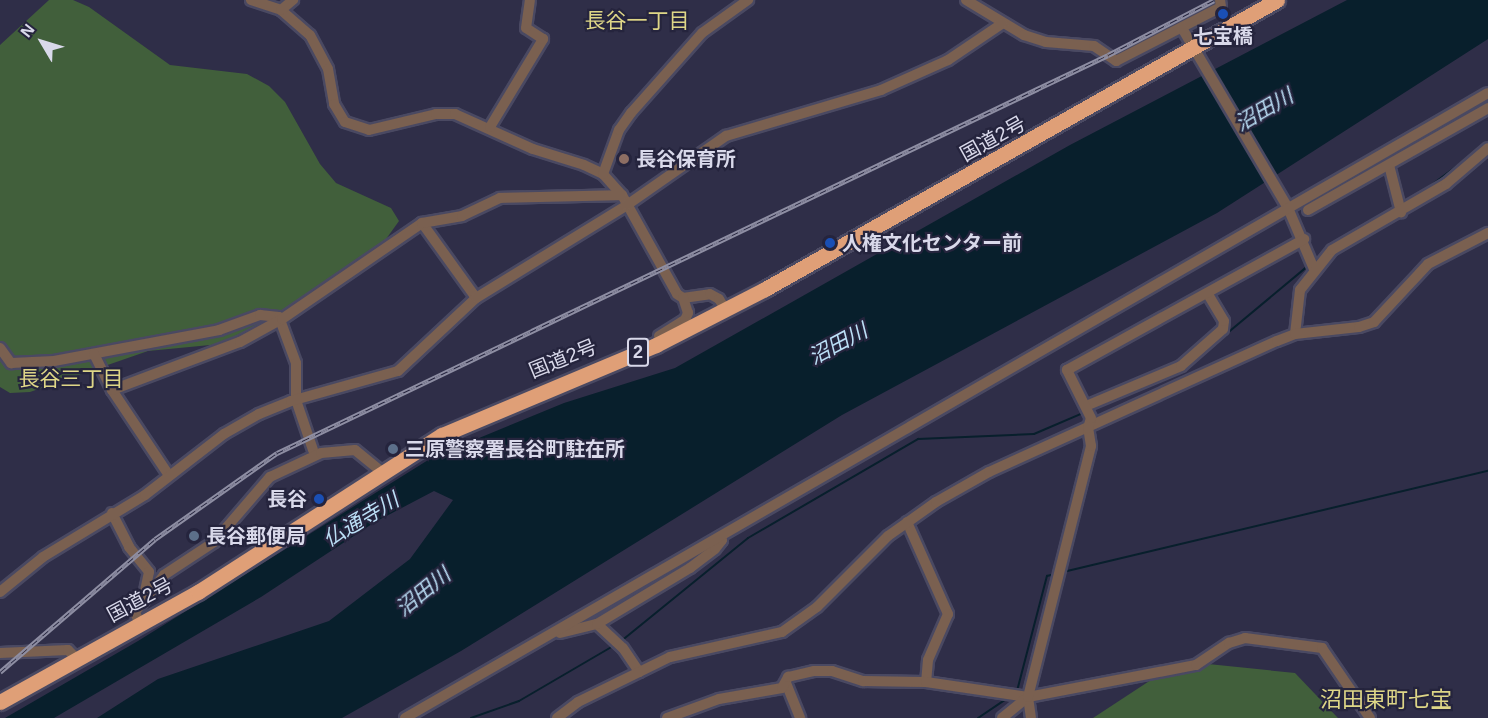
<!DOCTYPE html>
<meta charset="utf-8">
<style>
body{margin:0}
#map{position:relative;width:1488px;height:718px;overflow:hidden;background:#2f2e48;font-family:Arial,"Noto Sans JP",sans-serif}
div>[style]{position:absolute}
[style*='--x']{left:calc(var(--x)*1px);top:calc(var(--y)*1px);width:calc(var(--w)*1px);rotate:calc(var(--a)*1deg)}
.green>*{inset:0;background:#415f3b}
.water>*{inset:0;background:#081f2c}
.stream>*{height:2px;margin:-1px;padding:0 1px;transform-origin:1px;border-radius:1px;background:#081f2c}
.roads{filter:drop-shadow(2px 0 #4a4962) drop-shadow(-2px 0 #4a4962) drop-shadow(0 2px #4a4962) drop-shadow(0 -2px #4a4962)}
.minor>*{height:10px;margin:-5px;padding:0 5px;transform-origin:5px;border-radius:5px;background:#7a6050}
.highway>*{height:15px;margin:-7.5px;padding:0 7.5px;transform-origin:7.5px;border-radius:7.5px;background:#df9f77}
.rail>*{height:4.5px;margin-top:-2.25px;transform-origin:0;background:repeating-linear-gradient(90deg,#25243d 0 7px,#8e8ea3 0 14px);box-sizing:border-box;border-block:2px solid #8e8ea3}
.dots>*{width:16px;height:16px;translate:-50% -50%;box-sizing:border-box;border:3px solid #25243d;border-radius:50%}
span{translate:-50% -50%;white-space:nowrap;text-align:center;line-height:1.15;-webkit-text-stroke:4.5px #25243d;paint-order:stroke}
.shield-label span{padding:2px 4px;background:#25243d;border:2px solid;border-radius:4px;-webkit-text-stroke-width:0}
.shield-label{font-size:18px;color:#d9d9ea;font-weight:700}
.poi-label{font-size:20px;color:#d9d9ea;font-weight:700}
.left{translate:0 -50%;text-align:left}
.right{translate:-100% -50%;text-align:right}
.street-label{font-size:20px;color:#d9d9ea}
.neighbourhood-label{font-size:21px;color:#ded687}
.water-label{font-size:21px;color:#bbdff6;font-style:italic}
.quarter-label{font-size:22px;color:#ded687}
.north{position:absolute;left:12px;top:12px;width:60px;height:60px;-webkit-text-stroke:4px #25243d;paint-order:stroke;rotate:308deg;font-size:16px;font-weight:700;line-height:24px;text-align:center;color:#d9d9ea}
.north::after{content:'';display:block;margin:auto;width:21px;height:27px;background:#d9d9ea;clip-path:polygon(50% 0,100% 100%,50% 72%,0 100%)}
</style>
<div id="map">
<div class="green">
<i style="clip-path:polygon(49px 0,73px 0,89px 7px,170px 65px,247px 74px,269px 86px,285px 102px,320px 164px,336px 183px,391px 208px,399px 221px,376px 253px,304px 295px,258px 331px,231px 343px,148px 351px,30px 392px,10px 393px,0 387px,0 45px)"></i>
<i style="clip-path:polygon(1208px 664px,1295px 673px,1338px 718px,1093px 718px,1157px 676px)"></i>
</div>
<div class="water">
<i style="clip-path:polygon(1347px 0,1488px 0,1488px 39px,1217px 213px,842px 415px,461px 651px,342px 718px,97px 718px,158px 679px,329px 621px,410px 559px,453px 500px,434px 491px,375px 522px,261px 597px,54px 718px,5px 718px,138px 641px,433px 457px,564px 403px,675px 368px,1070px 145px)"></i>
</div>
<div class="stream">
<i style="--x:1422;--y:192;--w:64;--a:-36.7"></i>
<i style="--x:1339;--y:240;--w:24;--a:-30"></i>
<i style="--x:1314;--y:261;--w:12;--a:-42"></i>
<i style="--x:1219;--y:340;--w:117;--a:-39.8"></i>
<i style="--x:1063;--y:572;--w:437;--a:-13.4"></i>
<i style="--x:620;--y:642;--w:165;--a:-39.1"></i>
<i style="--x:748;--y:538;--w:197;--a:-30.2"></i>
<i style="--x:918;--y:439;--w:116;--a:-2.5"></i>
<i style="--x:1034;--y:434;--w:53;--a:-23.2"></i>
<i style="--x:1017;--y:691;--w:119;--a:-75.4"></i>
<i style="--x:1047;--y:576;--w:8;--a:-14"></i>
<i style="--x:471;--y:718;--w:51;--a:-19.5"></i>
<i style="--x:519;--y:701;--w:111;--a:-30.3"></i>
<i style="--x:978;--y:718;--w:36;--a:-34"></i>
</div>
<div class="roads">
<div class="minor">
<i style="--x:251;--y:0;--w:32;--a:18"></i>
<i style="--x:281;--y:10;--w:38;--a:41"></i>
<i style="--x:310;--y:35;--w:38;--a:62"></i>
<i style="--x:328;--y:69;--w:36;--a:80"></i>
<i style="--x:334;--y:104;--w:21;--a:59"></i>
<i style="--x:345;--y:122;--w:25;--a:18"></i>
<i style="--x:369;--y:130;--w:69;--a:-13.4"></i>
<i style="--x:436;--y:114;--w:19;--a:0"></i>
<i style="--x:455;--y:114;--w:85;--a:24.2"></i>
<i style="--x:533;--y:149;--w:53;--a:17.4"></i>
<i style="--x:584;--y:165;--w:21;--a:25"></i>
<i style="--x:603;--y:174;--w:28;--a:48"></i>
<i style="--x:622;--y:195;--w:113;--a:60.9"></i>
<i style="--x:677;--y:294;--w:7;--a:34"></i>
<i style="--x:683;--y:298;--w:27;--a:-8"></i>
<i style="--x:710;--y:294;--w:10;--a:29"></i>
<i style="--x:719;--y:299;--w:12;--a:59"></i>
<i style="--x:966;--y:0;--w:68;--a:31.1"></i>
<i style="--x:1024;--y:35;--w:23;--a:18"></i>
<i style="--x:1046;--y:42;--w:48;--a:4.8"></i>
<i style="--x:1094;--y:46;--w:27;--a:34"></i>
<i style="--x:1116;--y:61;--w:118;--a:-27.2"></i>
<i style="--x:1221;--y:7;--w:7;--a:-98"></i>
<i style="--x:281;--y:10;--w:16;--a:-40"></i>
<i style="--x:1182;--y:28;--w:209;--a:59.5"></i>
<i style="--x:1288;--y:208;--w:66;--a:66.9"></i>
<i style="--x:490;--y:127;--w:103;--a:-58.9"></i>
<i style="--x:543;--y:39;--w:20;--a:-147"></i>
<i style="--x:526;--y:28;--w:28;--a:-82"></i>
<i style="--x:1389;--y:165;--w:49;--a:75.7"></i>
<i style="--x:603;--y:174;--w:47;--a:-70"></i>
<i style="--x:619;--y:130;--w:21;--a:-55"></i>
<i style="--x:631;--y:113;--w:107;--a:-48.4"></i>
<i style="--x:702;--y:33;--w:57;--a:-35.7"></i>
<i style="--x:1308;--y:210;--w:207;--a:-29.5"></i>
<i style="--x:422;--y:223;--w:92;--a:54.2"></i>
<i style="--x:1295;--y:334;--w:44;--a:-83.5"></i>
<i style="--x:1300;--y:290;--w:51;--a:-51.3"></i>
<i style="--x:1332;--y:250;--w:132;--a:-30.1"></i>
<i style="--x:1446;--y:184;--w:55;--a:-40.6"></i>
<i style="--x:659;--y:336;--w:31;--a:-32"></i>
<i style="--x:685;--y:320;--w:8;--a:-67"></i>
<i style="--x:688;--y:313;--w:16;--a:-108"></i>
<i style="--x:0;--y:348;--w:19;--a:54"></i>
<i style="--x:11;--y:363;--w:43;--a:-2.7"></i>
<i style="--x:54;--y:361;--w:168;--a:-10.6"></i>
<i style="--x:219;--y:330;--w:44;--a:-20.1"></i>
<i style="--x:260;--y:315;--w:19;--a:6"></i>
<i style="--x:279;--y:317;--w:49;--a:69.7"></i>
<i style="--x:296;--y:363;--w:37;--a:90"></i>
<i style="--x:296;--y:400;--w:53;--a:71.2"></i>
<i style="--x:94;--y:354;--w:40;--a:63.4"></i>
<i style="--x:112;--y:390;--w:101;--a:56.3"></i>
<i style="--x:112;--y:390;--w:137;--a:-20.6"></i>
<i style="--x:240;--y:342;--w:48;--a:-28.7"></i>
<i style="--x:282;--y:319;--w:170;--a:-34.4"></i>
<i style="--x:422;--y:223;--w:41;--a:-9.9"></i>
<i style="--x:462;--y:216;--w:42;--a:-25.3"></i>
<i style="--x:500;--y:198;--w:122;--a:-1.4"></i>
<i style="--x:1086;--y:406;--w:103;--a:-22.8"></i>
<i style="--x:1181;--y:366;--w:56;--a:-41.4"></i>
<i style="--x:1223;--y:329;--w:8;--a:-83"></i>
<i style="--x:1224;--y:321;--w:31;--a:-121"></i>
<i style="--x:112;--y:513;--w:38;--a:63"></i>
<i style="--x:129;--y:547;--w:32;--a:51"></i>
<i style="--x:149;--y:572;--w:25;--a:102"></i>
<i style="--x:907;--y:522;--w:101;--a:66"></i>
<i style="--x:948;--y:614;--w:50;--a:113.5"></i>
<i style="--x:928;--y:660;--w:22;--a:95"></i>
<i style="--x:0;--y:592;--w:55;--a:-39.1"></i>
<i style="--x:43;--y:557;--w:119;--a:-31.3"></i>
<i style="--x:145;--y:495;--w:100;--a:-37.7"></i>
<i style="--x:224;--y:434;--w:40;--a:-29.7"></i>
<i style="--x:259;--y:414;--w:35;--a:-22"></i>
<i style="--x:291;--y:401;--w:111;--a:-15.7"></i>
<i style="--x:398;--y:371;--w:107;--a:-43.1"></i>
<i style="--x:476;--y:298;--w:177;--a:-31.6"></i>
<i style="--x:627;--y:205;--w:121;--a:-34.9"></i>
<i style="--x:726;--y:136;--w:162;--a:-16.5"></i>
<i style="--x:881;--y:90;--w:73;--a:-24.1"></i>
<i style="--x:948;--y:60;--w:66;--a:-33.9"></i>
<i style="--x:597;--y:624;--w:35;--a:43"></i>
<i style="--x:623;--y:648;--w:29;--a:56"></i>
<i style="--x:140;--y:625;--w:14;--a:-111"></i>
<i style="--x:135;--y:612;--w:47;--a:-51.9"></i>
<i style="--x:164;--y:575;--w:60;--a:-33.4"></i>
<i style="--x:214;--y:542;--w:86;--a:-49.3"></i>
<i style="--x:270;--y:477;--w:56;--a:-25.2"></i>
<i style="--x:321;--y:453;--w:34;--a:-5"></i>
<i style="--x:355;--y:450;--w:35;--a:39"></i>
<i style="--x:560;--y:633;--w:38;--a:-14"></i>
<i style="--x:597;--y:624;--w:109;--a:-31.1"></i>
<i style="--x:690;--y:568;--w:31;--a:-37"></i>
<i style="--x:715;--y:549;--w:11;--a:-52"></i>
<i style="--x:722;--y:540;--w:4;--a:-117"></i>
<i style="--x:0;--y:653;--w:68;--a:-2.5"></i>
<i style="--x:68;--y:650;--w:10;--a:45"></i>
<i style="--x:786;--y:683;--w:38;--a:68"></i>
<i style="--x:1028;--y:697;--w:21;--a:82"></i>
<i style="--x:405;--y:718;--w:1250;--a:-29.99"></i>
<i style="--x:557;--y:718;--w:26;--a:-37"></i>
<i style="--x:578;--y:702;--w:102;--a:-26.1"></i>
<i style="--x:670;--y:657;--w:115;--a:-12.6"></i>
<i style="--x:782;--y:632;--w:43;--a:-35.5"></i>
<i style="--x:817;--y:607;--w:100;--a:-45"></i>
<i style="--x:888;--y:536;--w:59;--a:-35.3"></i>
<i style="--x:936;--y:502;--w:61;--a:-29.5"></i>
<i style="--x:989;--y:472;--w:316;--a:-24.5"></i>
<i style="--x:1277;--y:341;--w:19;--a:-21"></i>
<i style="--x:1295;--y:334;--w:64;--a:-6.2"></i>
<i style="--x:1359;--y:327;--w:16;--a:-18"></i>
<i style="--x:1374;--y:322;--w:79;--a:-47"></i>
<i style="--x:1428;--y:264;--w:68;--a:-27.3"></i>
<i style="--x:667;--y:718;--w:55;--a:-20.1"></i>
<i style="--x:719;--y:699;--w:64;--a:-9.9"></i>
<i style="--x:782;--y:688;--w:13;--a:-61"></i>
<i style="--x:788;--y:677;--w:27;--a:-13"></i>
<i style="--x:814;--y:671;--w:18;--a:0"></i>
<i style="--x:832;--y:671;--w:33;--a:18"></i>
<i style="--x:863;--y:681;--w:63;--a:0.9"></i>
<i style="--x:926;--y:682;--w:103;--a:8.4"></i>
<i style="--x:1028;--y:697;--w:171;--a:-10.8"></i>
<i style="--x:1196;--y:665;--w:40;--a:-34"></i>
<i style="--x:1229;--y:643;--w:17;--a:-17"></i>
<i style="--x:1245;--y:638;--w:78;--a:7.4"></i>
<i style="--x:1322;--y:648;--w:85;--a:55.6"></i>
<i style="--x:1002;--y:718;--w:33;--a:-39"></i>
<i style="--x:1028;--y:697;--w:259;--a:-75.9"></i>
<i style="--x:1091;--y:446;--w:18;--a:-99"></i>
<i style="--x:1088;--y:428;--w:10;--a:-73"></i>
<i style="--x:1091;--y:418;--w:54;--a:-116.6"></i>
<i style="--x:1067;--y:370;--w:271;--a:-28.9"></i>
</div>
<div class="highway">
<i style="--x:0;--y:702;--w:227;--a:-29.1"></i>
<i style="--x:198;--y:592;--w:290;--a:-32.8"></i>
<i style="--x:442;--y:435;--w:232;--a:-22.8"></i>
<i style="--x:656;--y:345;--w:123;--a:-27.2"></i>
<i style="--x:765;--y:289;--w:588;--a:-29.44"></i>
</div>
</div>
<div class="rail">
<i style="--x:0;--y:672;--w:204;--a:-40.6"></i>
<i style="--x:155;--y:539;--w:149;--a:-35.2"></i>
<i style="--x:277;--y:453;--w:921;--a:-25.59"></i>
<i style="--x:1108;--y:55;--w:119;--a:-27.4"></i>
</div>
<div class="dots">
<i style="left:1223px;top:14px;background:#1a4fb4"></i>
<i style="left:624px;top:159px;background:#8d6e63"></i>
<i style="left:830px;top:243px;background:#1a4fb4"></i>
<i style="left:393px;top:449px;background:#5c6f8a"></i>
<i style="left:319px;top:499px;background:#1a4fb4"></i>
<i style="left:194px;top:536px;background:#5c6f8a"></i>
</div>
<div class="shield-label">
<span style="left:638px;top:352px">2</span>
</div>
<div class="poi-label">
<span style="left:1223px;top:36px">七宝橋</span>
<span class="left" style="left:636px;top:159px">長谷保育所</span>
<span class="left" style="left:842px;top:243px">人権文化センター前</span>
<span class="left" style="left:405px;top:449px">三原警察署長谷町駐在所</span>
<span class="right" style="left:307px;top:499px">長谷</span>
<span class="left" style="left:206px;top:536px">長谷郵便局</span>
</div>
<div class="street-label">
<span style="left:993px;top:139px;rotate:-29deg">国道2号</span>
<span style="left:563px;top:359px;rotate:-22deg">国道2号</span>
<span style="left:140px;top:600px;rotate:-28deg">国道2号</span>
</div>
<div class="neighbourhood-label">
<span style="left:637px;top:21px">長谷一丁目</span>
<span style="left:71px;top:379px">長谷三丁目</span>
</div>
<div class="water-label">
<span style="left:1264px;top:110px;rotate:-30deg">沼田川</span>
<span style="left:838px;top:344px;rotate:-28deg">沼田川</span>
<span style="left:361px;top:520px;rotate:-31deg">仏通寺川</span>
<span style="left:423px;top:592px;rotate:-39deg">沼田川</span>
</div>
<div class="quarter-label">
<span style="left:1386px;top:700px">沼田東町七宝</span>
</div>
<div class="north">N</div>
</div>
